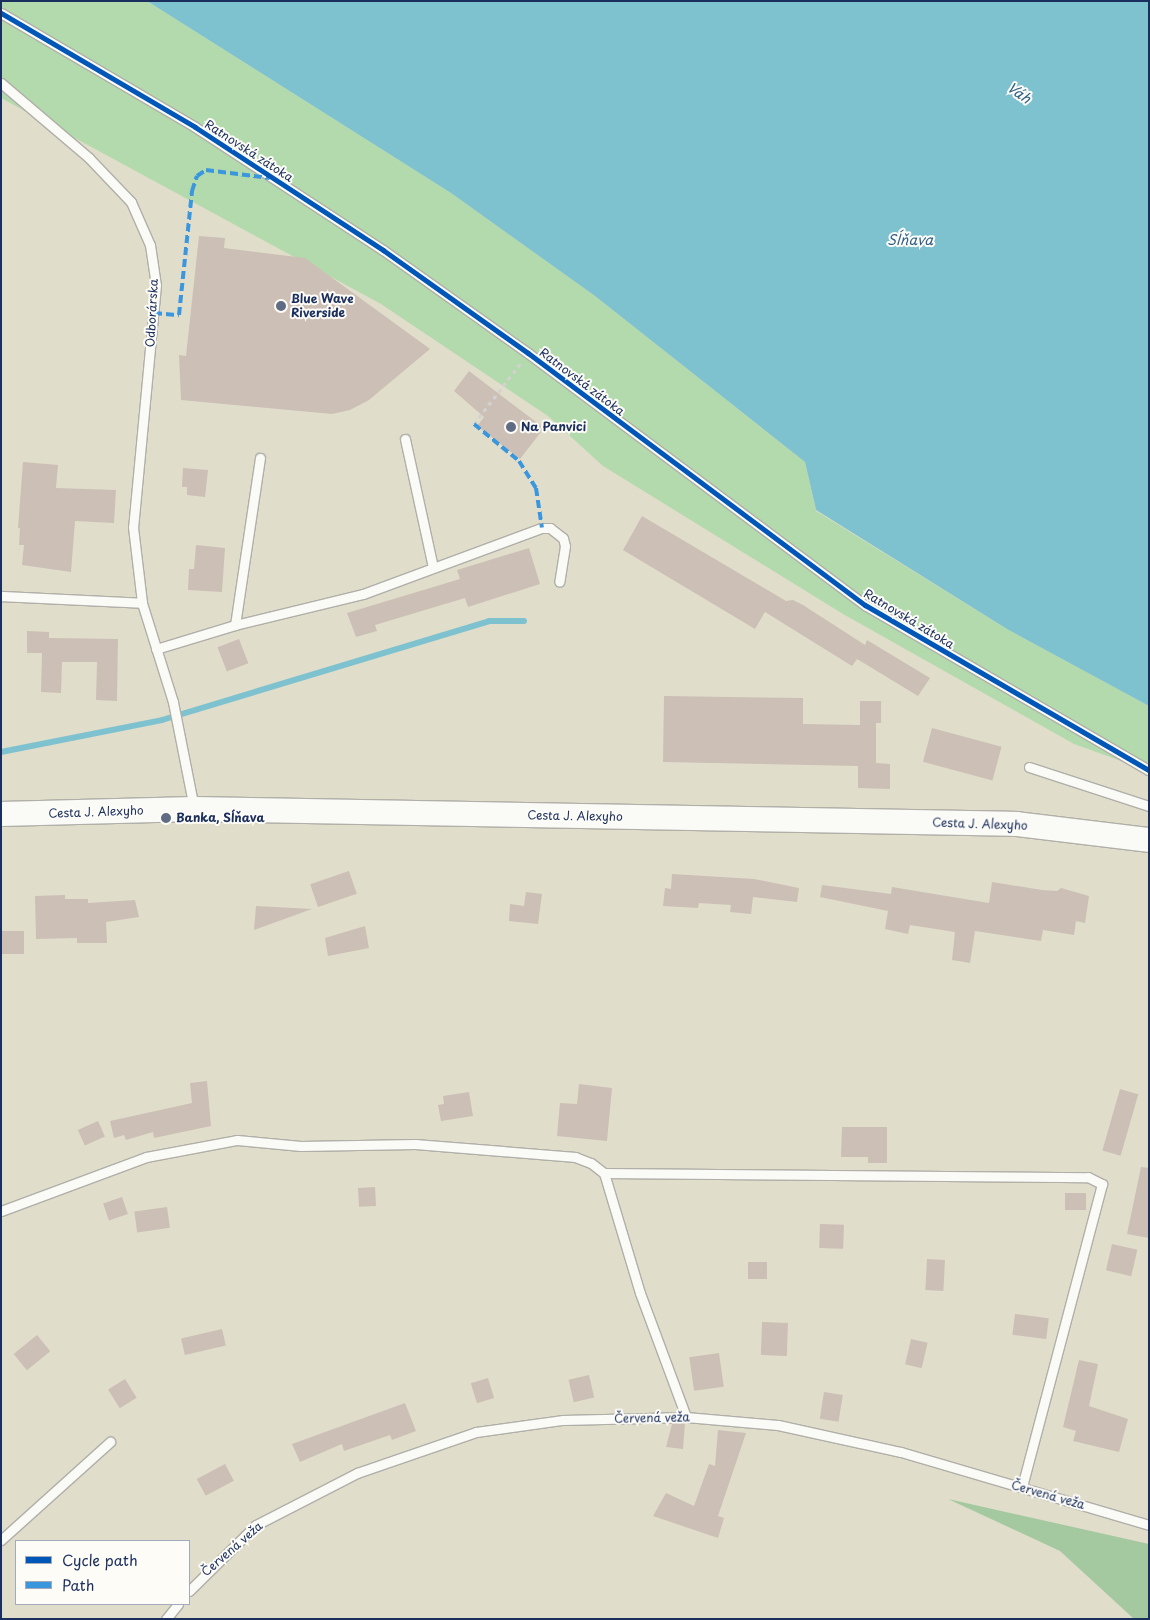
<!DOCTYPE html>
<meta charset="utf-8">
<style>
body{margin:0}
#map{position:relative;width:1150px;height:1620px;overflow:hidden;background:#e1ddcb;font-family:"Playpen Sans",sans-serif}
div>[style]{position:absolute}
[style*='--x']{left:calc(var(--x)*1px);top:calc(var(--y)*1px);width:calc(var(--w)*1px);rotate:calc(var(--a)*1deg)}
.green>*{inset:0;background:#b3daac}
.forest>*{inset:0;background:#a4c9a0}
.water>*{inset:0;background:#7ec2d0}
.stream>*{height:6px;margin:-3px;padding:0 3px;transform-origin:3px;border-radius:3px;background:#7ec2d0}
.building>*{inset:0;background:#ccbfb5;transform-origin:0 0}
.path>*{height:3px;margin-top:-1.5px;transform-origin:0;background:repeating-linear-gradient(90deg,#d2d2d0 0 4px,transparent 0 8px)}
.roads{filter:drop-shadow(1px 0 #b0afa8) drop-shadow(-1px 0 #b0afa8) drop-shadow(0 1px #b0afa8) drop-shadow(0 -1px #b0afa8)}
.lane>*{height:9px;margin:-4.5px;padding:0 4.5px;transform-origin:4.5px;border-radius:4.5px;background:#fafaf7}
.secondary>*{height:24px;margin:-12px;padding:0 12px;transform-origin:12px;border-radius:12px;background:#fafaf7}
.quiet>*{height:4px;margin-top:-2px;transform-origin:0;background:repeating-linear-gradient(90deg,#3a97de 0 8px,transparent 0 12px)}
.cycleway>*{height:5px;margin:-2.5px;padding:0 2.5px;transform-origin:2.5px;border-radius:2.5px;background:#0057b8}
.dots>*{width:14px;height:14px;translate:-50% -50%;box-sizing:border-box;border:2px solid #fdfcf7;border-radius:50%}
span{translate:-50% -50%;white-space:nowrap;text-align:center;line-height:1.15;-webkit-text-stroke:4px #fdfcf7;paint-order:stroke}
.street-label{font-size:12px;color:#1b2f5e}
.poi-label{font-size:12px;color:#1b2f5e;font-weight:700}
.left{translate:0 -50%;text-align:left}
.water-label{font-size:14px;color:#2f5f87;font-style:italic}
.frame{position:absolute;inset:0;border:2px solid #1b2f5e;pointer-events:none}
.legend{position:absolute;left:15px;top:1540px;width:175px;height:65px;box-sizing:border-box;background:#fdfcf7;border:1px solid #a3aaba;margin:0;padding:6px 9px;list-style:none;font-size:15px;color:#1b2f5e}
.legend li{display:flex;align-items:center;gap:10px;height:25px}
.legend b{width:25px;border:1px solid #a3aaba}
</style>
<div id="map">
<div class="green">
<i style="clip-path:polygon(1px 1px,147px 1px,451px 193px,595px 296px,805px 462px,816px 511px,1007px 629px,1149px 706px,1149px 771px,1074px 744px,843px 614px,603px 466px,548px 416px,381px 304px,1px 98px)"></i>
</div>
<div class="forest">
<i style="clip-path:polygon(948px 1499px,1149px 1544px,1149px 1619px,1134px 1619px,1060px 1551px)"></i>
</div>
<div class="water">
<i style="clip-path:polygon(147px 1px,1149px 1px,1149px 706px,1007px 629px,816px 510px,805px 462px,595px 296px,451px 193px)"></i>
</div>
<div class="stream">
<i style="--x:1;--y:752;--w:164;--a:-11.2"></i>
<i style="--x:162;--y:720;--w:342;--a:-16.8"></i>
<i style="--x:489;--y:621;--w:35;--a:0"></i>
</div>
<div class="building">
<i style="clip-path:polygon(199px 236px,225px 238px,224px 248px,305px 258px,430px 349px,369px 400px,350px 410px,332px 414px,181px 400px,179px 355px,186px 356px)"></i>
<i style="clip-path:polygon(469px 371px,544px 428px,520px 459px,477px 426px,484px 417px,454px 391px)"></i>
<i style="clip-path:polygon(23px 462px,58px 465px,56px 488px,116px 490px,114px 523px,75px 521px,71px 572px,22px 565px,24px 545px,19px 545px,20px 528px,18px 528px)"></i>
<i style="clip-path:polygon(183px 468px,208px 470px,205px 497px,187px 495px,187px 487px,182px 487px)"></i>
<i style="clip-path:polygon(642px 516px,786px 601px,793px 600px,803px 605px,865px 645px,867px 640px,930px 678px,918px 696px,857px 659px,852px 666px,765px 612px,755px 629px,623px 550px)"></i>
<i style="clip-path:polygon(196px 545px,225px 548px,222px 592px,188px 590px,189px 569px,194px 569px)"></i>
<i style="clip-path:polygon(529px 548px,540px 584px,468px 607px,465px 598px,375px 625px,377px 631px,356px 637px,347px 613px,460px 579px,457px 570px)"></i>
<i style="clip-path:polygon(27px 631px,49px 632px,49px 638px,118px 639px,117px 701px,96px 700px,97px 662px,62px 662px,61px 693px,41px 692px,42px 653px,27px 653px)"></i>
<i style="left:239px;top:639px;width:26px;height:23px;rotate:69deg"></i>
<i style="clip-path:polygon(664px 696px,803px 698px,803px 724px,860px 725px,860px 701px,881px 701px,881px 723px,876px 723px,876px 763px,890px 764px,890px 789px,858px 788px,858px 766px,663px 762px)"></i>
<i style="left:932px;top:728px;width:72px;height:35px;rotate:15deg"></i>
<i style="left:349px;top:871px;width:24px;height:41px;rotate:71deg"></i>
<i style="clip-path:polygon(672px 874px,754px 879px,799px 888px,797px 902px,753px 897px,751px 914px,730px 912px,731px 905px,699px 903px,698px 908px,663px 906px,665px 888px,671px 889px)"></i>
<i style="clip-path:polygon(992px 882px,1042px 890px,1057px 891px,1061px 888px,1089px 896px,1085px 923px,1076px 921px,1074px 935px,1043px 930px,1041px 941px,975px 931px,970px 963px,952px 960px,955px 932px,910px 925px,908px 934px,885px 929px,888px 911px,820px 897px,822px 885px,891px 894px,892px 887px,989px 903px)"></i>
<i style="clip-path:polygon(526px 892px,542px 894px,538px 924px,509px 921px,510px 904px,524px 906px)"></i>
<i style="clip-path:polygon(65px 895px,65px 899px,88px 899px,88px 903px,135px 900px,139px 917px,106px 922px,107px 943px,77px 943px,77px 938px,36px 939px,35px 896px)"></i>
<i style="clip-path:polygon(256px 906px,312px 909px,254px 930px)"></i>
<i style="clip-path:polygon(365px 926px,369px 948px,328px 956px,325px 938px)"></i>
<i style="left:2px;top:931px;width:22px;height:23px"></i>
<i style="clip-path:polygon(207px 1081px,211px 1126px,154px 1138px,153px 1132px,126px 1140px,124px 1135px,114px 1138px,110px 1121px,192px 1103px,190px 1083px)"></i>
<i style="clip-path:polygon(579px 1084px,612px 1088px,607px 1141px,557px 1136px,560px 1103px,577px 1104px)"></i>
<i style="left:1120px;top:1089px;width:19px;height:64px;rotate:16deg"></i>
<i style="clip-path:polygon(469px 1092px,473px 1116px,441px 1121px,438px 1105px,444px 1104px,443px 1096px)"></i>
<i style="left:98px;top:1121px;width:17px;height:22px;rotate:66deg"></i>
<i style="clip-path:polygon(842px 1127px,887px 1127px,887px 1163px,868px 1163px,868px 1157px,841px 1157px)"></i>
<i style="clip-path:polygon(1141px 1167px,1149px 1168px,1149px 1238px,1127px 1234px)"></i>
<i style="left:375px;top:1187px;width:19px;height:17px;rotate:87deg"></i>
<i style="left:1065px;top:1193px;width:21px;height:17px"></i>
<i style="left:122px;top:1197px;width:18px;height:20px;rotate:71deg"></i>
<i style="left:167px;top:1207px;width:21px;height:33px;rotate:82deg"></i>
<i style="left:820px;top:1224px;width:24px;height:24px;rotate:2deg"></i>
<i style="left:1112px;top:1244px;width:26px;height:27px;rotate:13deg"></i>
<i style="left:927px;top:1259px;width:18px;height:31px;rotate:3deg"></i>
<i style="left:748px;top:1262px;width:19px;height:17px"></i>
<i style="left:1015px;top:1314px;width:34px;height:21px;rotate:7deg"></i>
<i style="left:762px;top:1322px;width:26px;height:33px;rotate:2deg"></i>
<i style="left:222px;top:1329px;width:17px;height:42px;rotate:77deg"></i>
<i style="left:37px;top:1335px;width:21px;height:30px;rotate:51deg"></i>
<i style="left:911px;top:1339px;width:17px;height:26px;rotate:13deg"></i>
<i style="left:719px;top:1353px;width:34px;height:30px;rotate:82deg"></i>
<i style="clip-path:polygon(1079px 1360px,1098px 1364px,1089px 1406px,1128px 1419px,1119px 1452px,1073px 1441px,1076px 1431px,1063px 1427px)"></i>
<i style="left:589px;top:1375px;width:23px;height:21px;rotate:77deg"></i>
<i style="left:488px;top:1378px;width:21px;height:18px;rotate:73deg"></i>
<i style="left:125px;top:1379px;width:22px;height:20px;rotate:58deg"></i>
<i style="left:824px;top:1392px;width:19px;height:27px;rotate:9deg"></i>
<i style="clip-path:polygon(405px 1403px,416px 1431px,392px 1440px,390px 1435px,344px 1451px,342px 1444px,300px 1462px,292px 1444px)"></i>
<i style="clip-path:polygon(685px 1423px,683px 1449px,666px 1447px,672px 1424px)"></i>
<i style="clip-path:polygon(718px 1430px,746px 1433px,718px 1516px,724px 1518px,718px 1538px,653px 1516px,666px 1493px,694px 1506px,709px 1464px,715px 1466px)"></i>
<i style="left:225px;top:1464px;width:19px;height:32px;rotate:62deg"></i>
</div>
<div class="path">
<i style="--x:474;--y:424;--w:76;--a:-52.5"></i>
</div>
<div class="roads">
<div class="lane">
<i style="--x:1;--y:13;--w:225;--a:30.4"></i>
<i style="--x:195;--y:127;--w:225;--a:33.2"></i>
<i style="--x:383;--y:250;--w:178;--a:35.4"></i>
<i style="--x:528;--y:353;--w:421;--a:36.8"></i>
<i style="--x:865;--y:605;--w:328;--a:30.2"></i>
<i style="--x:1;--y:83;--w:116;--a:40.4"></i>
<i style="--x:89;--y:158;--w:61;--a:46.3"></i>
<i style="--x:131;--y:202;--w:47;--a:66.2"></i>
<i style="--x:150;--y:245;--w:40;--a:81.5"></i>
<i style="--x:156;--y:285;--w:243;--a:95.4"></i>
<i style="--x:133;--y:527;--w:77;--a:83.2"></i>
<i style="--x:142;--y:603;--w:104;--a:72.6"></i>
<i style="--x:173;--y:702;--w:108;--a:78.8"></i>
<i style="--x:405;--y:439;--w:131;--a:77.7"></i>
<i style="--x:1;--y:596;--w:141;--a:2.8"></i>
<i style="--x:235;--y:625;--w:169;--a:-81.5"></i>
<i style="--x:156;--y:649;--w:83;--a:-16.9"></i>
<i style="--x:235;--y:625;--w:132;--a:-13.6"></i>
<i style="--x:363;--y:594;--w:190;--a:-20.3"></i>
<i style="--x:541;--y:528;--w:9;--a:0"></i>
<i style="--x:550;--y:528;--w:16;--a:38"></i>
<i style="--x:563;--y:538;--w:8;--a:76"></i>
<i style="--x:565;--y:546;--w:36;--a:99"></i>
<i style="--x:1029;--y:767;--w:126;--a:18"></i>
<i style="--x:604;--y:1173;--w:484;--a:0.5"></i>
<i style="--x:1088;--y:1177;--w:16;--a:27"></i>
<i style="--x:1102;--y:1184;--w:313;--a:104.8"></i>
<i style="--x:1;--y:1211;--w:155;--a:-20.4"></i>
<i style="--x:146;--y:1157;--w:93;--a:-10.6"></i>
<i style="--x:237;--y:1140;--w:64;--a:5.4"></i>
<i style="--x:301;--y:1146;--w:114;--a:-1"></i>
<i style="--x:415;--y:1144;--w:161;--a:4.6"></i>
<i style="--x:575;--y:1157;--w:17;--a:21"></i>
<i style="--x:591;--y:1163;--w:16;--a:38"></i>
<i style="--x:604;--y:1173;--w:125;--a:73.3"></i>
<i style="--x:640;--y:1293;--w:132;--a:69.6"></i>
<i style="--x:1;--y:1540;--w:147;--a:-42"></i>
<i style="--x:189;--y:1591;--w:94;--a:-44.6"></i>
<i style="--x:256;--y:1525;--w:114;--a:-27.2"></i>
<i style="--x:357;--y:1473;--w:126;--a:-19"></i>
<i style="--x:476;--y:1432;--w:88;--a:-7.9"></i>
<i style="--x:563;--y:1420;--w:123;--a:-1.4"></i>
<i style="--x:686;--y:1417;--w:92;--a:5"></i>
<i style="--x:778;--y:1425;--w:126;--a:12.4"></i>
<i style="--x:901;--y:1452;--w:259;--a:16.4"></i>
<i style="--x:166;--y:1619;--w:19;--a:-51"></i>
</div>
<div class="secondary">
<i style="--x:1;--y:814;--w:193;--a:-1.5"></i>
<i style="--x:194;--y:809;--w:823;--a:1.04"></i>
<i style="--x:1017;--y:824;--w:133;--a:6.9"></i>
</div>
</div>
<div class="quiet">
<i style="--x:154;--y:313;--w:25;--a:5"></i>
<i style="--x:179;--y:315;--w:125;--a:-84"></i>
<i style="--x:192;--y:191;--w:16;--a:-72"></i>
<i style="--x:197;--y:176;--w:11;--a:-34"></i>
<i style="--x:206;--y:170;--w:64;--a:7.2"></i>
<i style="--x:474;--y:424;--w:58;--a:39.4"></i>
<i style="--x:519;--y:461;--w:32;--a:58"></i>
<i style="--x:536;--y:488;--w:40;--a:81.5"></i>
</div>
<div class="cycleway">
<i style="--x:1;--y:13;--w:225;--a:30.4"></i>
<i style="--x:195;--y:127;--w:225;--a:33.2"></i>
<i style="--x:383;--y:250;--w:178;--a:35.4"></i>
<i style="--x:528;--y:353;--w:421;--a:36.8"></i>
<i style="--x:865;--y:605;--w:328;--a:30.2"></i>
</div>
<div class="dots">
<i style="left:281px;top:306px;background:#606c84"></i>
<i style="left:511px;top:427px;background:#606c84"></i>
<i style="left:166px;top:818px;background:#606c84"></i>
</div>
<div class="street-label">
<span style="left:249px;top:151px;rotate:33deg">Ratnovská zátoka</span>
<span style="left:152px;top:313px;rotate:-87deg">Odborárska</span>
<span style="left:582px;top:382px;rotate:37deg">Ratnovská zátoka</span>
<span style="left:909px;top:619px;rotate:31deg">Ratnovská zátoka</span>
<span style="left:96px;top:812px;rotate:-2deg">Cesta J. Alexyho</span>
<span style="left:575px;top:816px;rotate:1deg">Cesta J. Alexyho</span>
<span style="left:980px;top:824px;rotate:2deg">Cesta J. Alexyho</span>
<span style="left:652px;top:1418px;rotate:-1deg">Červená veža</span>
<span style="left:1048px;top:1495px;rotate:16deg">Červená veža</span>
<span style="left:232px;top:1549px;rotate:-41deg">Červená veža</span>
</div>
<div class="poi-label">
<span class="left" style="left:291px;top:306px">Blue Wave<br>Riverside</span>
<span class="left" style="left:521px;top:427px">Na Panvici</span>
<span class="left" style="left:176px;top:818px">Banka, Sĺňava</span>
</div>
<div class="water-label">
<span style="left:1019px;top:93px;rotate:35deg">Váh</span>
<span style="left:910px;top:240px">Sĺňava</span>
</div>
<div class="frame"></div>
<ul class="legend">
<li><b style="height:6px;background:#0057b8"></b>Cycle path</li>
<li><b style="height:6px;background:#3a97de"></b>Path</li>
</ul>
</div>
